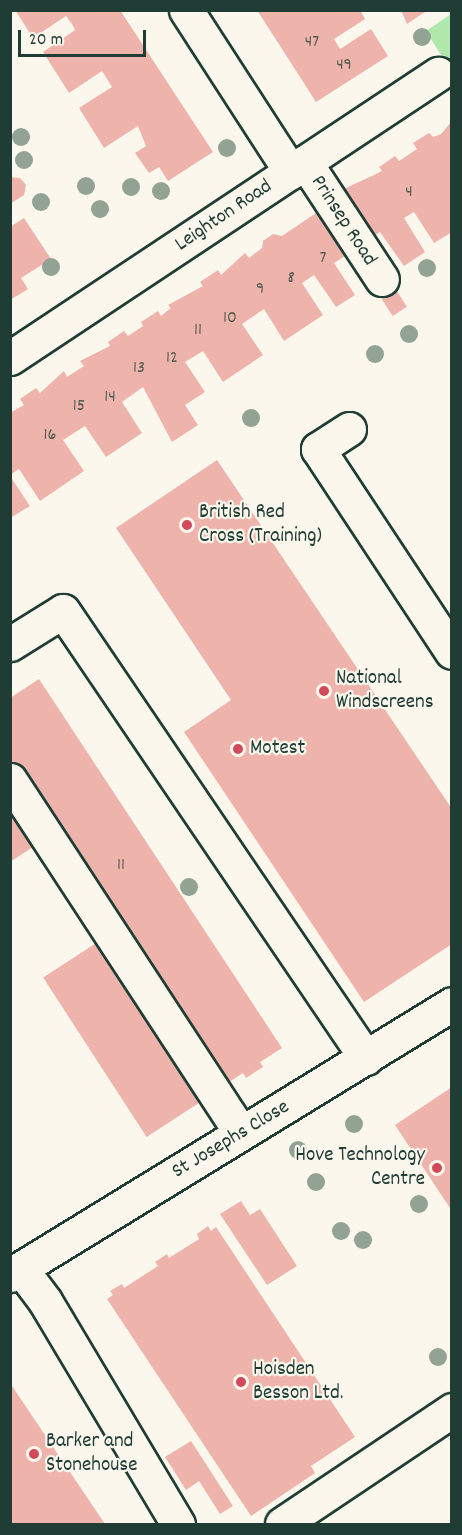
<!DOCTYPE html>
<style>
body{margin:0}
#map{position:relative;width:462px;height:1535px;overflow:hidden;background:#fbf7ec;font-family:Dekko,sans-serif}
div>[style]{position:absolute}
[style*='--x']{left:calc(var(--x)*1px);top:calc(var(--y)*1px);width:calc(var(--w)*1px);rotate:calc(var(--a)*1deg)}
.green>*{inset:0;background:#b0e8ab}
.building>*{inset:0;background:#eeb4ab;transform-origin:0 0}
.roads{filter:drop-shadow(2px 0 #1f3d34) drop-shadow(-2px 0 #1f3d34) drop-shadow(0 2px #1f3d34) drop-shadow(0 -2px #1f3d34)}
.minor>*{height:33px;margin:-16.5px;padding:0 16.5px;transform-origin:16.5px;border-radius:16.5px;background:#fbf7ec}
.trees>*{width:18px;height:18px;margin:-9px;border-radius:50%;background:#92a394}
.dots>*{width:16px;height:16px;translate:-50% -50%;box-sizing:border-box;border:3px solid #fbf7ec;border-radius:50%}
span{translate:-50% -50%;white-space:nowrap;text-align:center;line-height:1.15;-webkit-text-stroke:4.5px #fbf7ec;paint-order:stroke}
.number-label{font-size:18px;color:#535b52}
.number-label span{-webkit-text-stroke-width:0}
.street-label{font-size:21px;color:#1f3d34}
.poi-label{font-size:21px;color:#1f3d34}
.left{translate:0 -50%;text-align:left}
.right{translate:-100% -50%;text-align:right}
.frame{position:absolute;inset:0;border:12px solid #1f3d34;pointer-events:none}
.scale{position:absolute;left:18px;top:30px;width:128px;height:27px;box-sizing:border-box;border:3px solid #1f3d34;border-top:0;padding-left:8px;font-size:18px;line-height:21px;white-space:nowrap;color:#1f3d34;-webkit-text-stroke:4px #fbf7ec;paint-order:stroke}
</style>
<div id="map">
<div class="green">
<i style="clip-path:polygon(451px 14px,451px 71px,426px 31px)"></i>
</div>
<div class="building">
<i style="clip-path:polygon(15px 10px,120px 10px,213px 152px,168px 181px,159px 167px,149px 173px,135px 153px,146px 146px,138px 126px,104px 148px,79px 108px,112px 87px,102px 71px,69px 93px,43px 52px,75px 30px,72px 24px,66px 16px,33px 38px)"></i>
<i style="clip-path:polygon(257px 10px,360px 10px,365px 19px,334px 39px,340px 49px,371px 29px,388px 56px,316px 102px)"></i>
<i style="clip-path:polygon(401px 10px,428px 10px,407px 24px)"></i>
<i style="clip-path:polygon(452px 121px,452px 232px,434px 243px,414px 212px,404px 218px,425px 252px,404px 266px,380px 232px,369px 239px,343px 196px,346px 188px,376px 174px,382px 171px,379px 167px,395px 156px,399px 161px,417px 149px,413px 143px,429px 133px,433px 137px,441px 134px)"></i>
<i style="clip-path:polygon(10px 177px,20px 178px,26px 185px,24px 195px,10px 204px)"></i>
<i style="clip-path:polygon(319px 211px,348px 254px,334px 263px,355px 295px,336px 307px,314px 275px,302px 283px,323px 315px,284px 341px,264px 309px,242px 324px,263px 355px,223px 382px,203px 351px,185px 362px,205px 392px,185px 405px,198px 425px,172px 442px,143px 387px,122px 402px,142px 433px,106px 457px,85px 426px,63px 440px,84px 471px,40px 501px,19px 469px,10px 475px,10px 413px,24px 405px,20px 399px,36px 388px,40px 393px,64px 371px,67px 377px,84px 366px,80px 361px,110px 346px,108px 342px,124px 331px,128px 336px,143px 326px,141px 322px,158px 311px,161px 316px,171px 308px,168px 305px,203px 286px,200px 282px,218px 270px,221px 275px,245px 253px,249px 258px,262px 248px,263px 241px,273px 234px,282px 236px)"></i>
<i style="clip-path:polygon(24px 218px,51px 259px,21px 278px,28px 289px,10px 300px,10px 227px)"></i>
<i style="left:389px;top:279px;width:33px;height:17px;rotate:57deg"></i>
<i style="clip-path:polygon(217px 460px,452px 809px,452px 944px,364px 1002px,184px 732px,231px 700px,116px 528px)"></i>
<i style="clip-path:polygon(10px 476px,30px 506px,10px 518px)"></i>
<i style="clip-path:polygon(39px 679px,282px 1048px,260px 1062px,263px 1067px,246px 1078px,243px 1073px,223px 1086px,10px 763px,10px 698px)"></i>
<i style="clip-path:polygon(10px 806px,36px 845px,10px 862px)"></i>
<i style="left:101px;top:940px;width:190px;height:69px;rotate:57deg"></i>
<i style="clip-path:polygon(452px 1087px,452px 1211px,395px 1125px)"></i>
<i style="clip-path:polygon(241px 1201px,250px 1215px,260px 1209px,297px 1266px,267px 1285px,220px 1214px)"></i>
<i style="clip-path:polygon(208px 1226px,211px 1231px,216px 1227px,355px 1437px,311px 1466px,315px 1473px,251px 1516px,107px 1299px,113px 1295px,110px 1291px,122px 1284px,124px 1288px,158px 1266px,155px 1262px,167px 1254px,169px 1258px,199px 1239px,197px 1234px)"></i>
<i style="clip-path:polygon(10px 1383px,105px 1524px,10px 1524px)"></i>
<i style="clip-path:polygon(191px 1441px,233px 1506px,220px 1514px,199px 1481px,186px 1490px,165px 1457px)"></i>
</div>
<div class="roads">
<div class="minor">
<i style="--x:186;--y:10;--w:193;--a:57.1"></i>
<i style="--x:305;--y:162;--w:140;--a:56.7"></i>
<i style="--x:10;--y:358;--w:514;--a:-33.57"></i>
<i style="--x:349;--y:429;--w:37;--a:147"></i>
<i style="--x:318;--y:449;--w:243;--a:56.6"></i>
<i style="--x:10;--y:644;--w:62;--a:-31.9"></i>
<i style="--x:63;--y:611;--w:540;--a:55.87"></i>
<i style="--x:10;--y:780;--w:422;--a:56.8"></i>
<i style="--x:21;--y:1269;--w:40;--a:53"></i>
<i style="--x:45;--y:1301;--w:260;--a:59.2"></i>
<i style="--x:10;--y:1275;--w:518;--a:-31.51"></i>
<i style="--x:282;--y:1524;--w:205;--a:-33.8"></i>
</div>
</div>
<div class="trees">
<i style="left:422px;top:37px"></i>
<i style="left:21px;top:137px"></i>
<i style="left:227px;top:148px"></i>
<i style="left:24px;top:160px"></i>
<i style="left:86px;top:186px"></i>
<i style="left:131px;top:187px"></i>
<i style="left:161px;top:191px"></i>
<i style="left:41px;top:202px"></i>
<i style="left:100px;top:209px"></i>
<i style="left:51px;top:267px"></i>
<i style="left:427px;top:268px"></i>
<i style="left:409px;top:334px"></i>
<i style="left:375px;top:354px"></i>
<i style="left:251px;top:418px"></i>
<i style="left:189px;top:887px"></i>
<i style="left:354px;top:1124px"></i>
<i style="left:298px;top:1150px"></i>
<i style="left:316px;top:1182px"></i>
<i style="left:419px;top:1204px"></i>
<i style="left:341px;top:1231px"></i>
<i style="left:363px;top:1240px"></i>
<i style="left:438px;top:1357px"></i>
</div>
<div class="dots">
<i style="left:187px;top:525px;background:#d1495b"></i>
<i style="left:324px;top:691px;background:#d1495b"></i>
<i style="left:238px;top:749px;background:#d1495b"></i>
<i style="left:437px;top:1168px;background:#d1495b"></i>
<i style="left:241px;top:1382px;background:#d1495b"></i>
<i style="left:34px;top:1454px;background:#d1495b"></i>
</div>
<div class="number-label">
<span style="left:312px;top:43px">47</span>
<span style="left:344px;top:66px">49</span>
<span style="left:409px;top:193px">4</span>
<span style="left:323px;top:259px">7</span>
<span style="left:291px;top:279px">8</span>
<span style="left:260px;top:290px">9</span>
<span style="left:230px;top:319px">10</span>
<span style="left:198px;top:331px">11</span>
<span style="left:172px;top:359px">12</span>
<span style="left:139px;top:369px">13</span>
<span style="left:110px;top:398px">14</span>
<span style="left:79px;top:407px">15</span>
<span style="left:50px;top:436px">16</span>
<span style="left:121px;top:866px">11</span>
</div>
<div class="street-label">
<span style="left:224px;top:216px;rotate:-34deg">Leighton Road</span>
<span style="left:343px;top:221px;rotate:57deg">Prinsep Road</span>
<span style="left:231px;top:1140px;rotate:-31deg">St Josephs Close</span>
</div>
<div class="poi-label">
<span class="left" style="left:199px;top:525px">British Red<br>Cross (Training)</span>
<span class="left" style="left:336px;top:691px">National<br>Windscreens</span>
<span class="left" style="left:250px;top:749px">Motest</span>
<span class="right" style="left:425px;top:1168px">Hove Technology<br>Centre</span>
<span class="left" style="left:253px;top:1382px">Hoisden<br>Besson Ltd.</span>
<span class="left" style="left:46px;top:1454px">Barker and<br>Stonehouse</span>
</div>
<div class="frame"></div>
<div class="scale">20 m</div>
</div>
